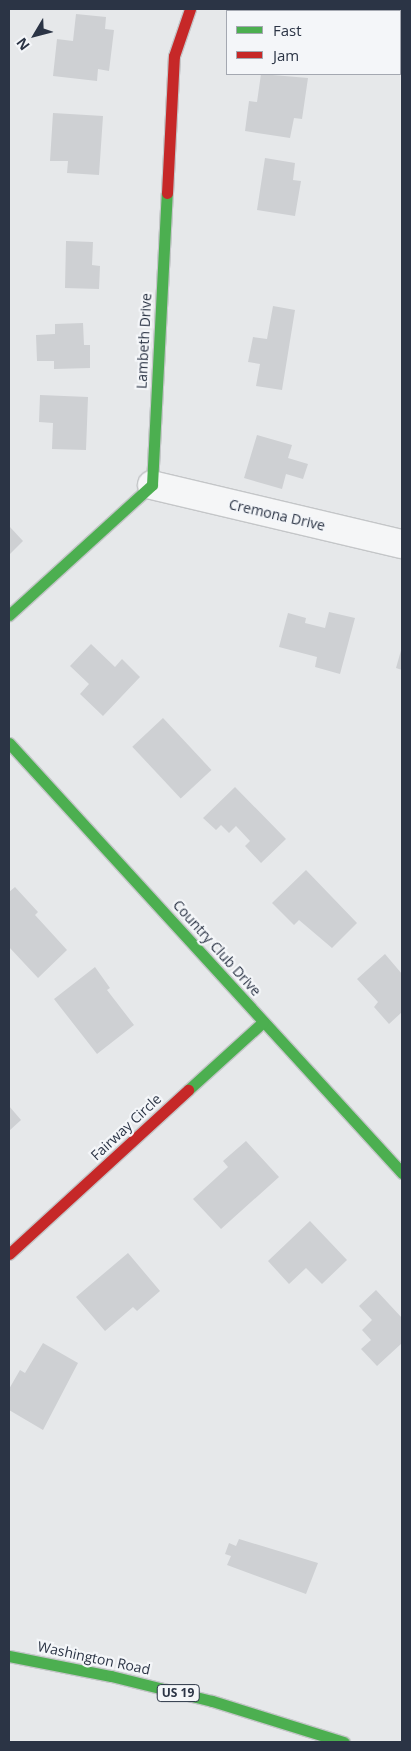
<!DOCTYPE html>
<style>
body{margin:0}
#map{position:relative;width:411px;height:1751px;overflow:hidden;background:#e6e8ea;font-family:"Open Sans",sans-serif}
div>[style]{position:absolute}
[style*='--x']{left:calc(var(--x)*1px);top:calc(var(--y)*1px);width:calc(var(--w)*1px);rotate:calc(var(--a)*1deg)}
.building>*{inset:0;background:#ced0d3;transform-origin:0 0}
.roads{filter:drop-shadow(1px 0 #c4c6c8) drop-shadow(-1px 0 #c4c6c8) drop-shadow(0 1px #c4c6c8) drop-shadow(0 -1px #c4c6c8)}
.street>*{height:28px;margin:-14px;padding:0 14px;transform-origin:14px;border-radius:14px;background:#f5f6f7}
.fast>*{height:11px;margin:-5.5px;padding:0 5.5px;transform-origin:5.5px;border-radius:5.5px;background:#4caf50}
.jam>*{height:11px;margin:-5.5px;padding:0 5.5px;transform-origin:5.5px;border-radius:5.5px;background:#c62828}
span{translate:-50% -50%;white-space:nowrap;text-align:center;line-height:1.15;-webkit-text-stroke:4.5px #f4f6f9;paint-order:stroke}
.shield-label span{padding:1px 4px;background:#f4f6f9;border:1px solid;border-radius:4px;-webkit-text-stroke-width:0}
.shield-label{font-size:12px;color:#2b3445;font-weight:700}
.street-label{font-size:14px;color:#2b3445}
.frame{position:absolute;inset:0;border:10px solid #2b3445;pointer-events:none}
.legend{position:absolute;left:226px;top:10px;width:175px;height:65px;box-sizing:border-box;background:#f4f6f9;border:1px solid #a4a8b1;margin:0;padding:6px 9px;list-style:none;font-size:15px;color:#2b3445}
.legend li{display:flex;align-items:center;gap:10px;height:25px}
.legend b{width:25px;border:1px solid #a4a8b1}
.north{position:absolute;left:10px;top:10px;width:50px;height:50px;-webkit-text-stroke:4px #f4f6f9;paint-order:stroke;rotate:233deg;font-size:14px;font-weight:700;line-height:20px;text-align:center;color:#2b3445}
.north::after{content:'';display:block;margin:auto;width:18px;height:22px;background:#2b3445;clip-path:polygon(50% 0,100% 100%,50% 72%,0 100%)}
</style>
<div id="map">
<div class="building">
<i style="clip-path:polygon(297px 9px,324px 9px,295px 11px)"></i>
<i style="clip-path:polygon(76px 14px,106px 17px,105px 29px,114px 30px,109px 71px,98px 69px,97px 81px,53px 76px,57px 39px,73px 41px)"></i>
<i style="clip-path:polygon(261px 74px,308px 78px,302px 119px,294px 118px,290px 138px,245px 131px,249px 101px,257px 102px)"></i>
<i style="clip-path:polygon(53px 113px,103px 116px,99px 175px,67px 173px,68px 161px,50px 161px)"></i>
<i style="clip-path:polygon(265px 158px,295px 163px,293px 180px,301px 181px,295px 216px,257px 210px)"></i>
<i style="clip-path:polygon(66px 241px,93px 242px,92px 265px,100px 266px,99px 289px,65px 288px)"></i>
<i style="clip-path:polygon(273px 306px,295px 310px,282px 390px,256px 386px,260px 364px,248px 362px,253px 337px,267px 339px)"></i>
<i style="clip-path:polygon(83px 323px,84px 345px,90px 345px,90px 368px,54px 369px,54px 361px,37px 361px,36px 335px,55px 334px,55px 324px)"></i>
<i style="clip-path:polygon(40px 395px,88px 397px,86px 450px,52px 449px,53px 423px,39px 422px)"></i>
<i style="clip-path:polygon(257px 435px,292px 445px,288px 458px,308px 464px,303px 479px,286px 474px,282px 489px,244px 478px)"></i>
<i style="clip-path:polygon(9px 526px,23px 541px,9px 555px)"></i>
<i style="clip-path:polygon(329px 612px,355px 618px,340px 674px,315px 667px,317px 657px,279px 647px,288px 613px,306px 618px,305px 623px,325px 628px)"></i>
<i style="clip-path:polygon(91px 644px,115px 667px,122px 659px,140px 677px,103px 716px,80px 694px,89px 684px,70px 666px)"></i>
<i style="clip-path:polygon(402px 647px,402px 670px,396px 668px)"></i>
<i style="left:163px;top:718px;width:71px;height:42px;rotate:47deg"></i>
<i style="clip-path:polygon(235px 787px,286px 839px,261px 863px,245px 846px,250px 841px,236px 826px,229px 833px,221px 825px,216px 830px,203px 818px)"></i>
<i style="clip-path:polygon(306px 870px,357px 923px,332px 948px,299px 920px,294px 925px,272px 903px)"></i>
<i style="clip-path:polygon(15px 887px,38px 912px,35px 915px,67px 950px,38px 978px,9px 947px,9px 892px)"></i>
<i style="clip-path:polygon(385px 954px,402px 974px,402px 1012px,389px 1024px,374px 1007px,378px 1002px,357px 979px)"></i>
<i style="clip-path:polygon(95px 967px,110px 988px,107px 990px,134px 1025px,97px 1054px,54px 999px)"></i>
<i style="clip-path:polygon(9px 1106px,21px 1120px,9px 1131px)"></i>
<i style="clip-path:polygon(246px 1141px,279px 1177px,221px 1229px,193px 1199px,228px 1167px,223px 1161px)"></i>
<i style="clip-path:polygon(310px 1221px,347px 1260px,322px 1284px,306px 1268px,289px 1284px,268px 1261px)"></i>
<i style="clip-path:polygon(128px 1253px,160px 1291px,137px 1311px,133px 1307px,105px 1331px,76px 1297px)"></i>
<i style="clip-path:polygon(376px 1290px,402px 1318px,402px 1343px,377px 1366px,361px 1349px,371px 1340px,362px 1330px,372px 1320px,359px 1306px)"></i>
<i style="clip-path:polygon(43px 1343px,78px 1363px,43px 1430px,9px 1410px,9px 1389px,20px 1370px,25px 1373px)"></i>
<i style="clip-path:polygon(239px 1539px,318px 1563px,306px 1594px,227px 1565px,231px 1556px,225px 1554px,229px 1543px,236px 1546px)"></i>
</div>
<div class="roads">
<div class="street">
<i style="--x:152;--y:485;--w:257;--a:13.3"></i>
</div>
<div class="fast">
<i style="--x:9;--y:615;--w:193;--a:-42.3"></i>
<i style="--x:152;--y:485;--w:292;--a:-87.1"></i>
<i style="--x:9;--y:743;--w:583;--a:47.57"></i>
<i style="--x:188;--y:1090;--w:101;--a:-42.2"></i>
<i style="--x:9;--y:1656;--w:104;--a:11.1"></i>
<i style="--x:111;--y:1676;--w:104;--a:13.9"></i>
<i style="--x:212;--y:1701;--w:138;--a:17.3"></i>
</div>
<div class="jam">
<i style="--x:167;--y:193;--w:137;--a:-87.1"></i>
<i style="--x:174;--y:56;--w:50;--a:-71.2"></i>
<i style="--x:9;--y:1254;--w:243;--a:-42.5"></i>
</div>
</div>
<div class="shield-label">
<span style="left:178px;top:1693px">US 19</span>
</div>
<div class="street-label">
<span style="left:144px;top:341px;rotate:-87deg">Lambeth Drive</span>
<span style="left:277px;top:515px;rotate:13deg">Cremona Drive</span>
<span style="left:217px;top:948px;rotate:48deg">Country Club Drive</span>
<span style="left:126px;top:1127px;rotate:-43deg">Fairway Circle</span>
<span style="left:94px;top:1658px;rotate:12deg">Washington Road</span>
</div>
<div class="frame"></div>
<ul class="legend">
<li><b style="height:6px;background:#4caf50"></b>Fast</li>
<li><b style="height:6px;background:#c62828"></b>Jam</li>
</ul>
<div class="north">N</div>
</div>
